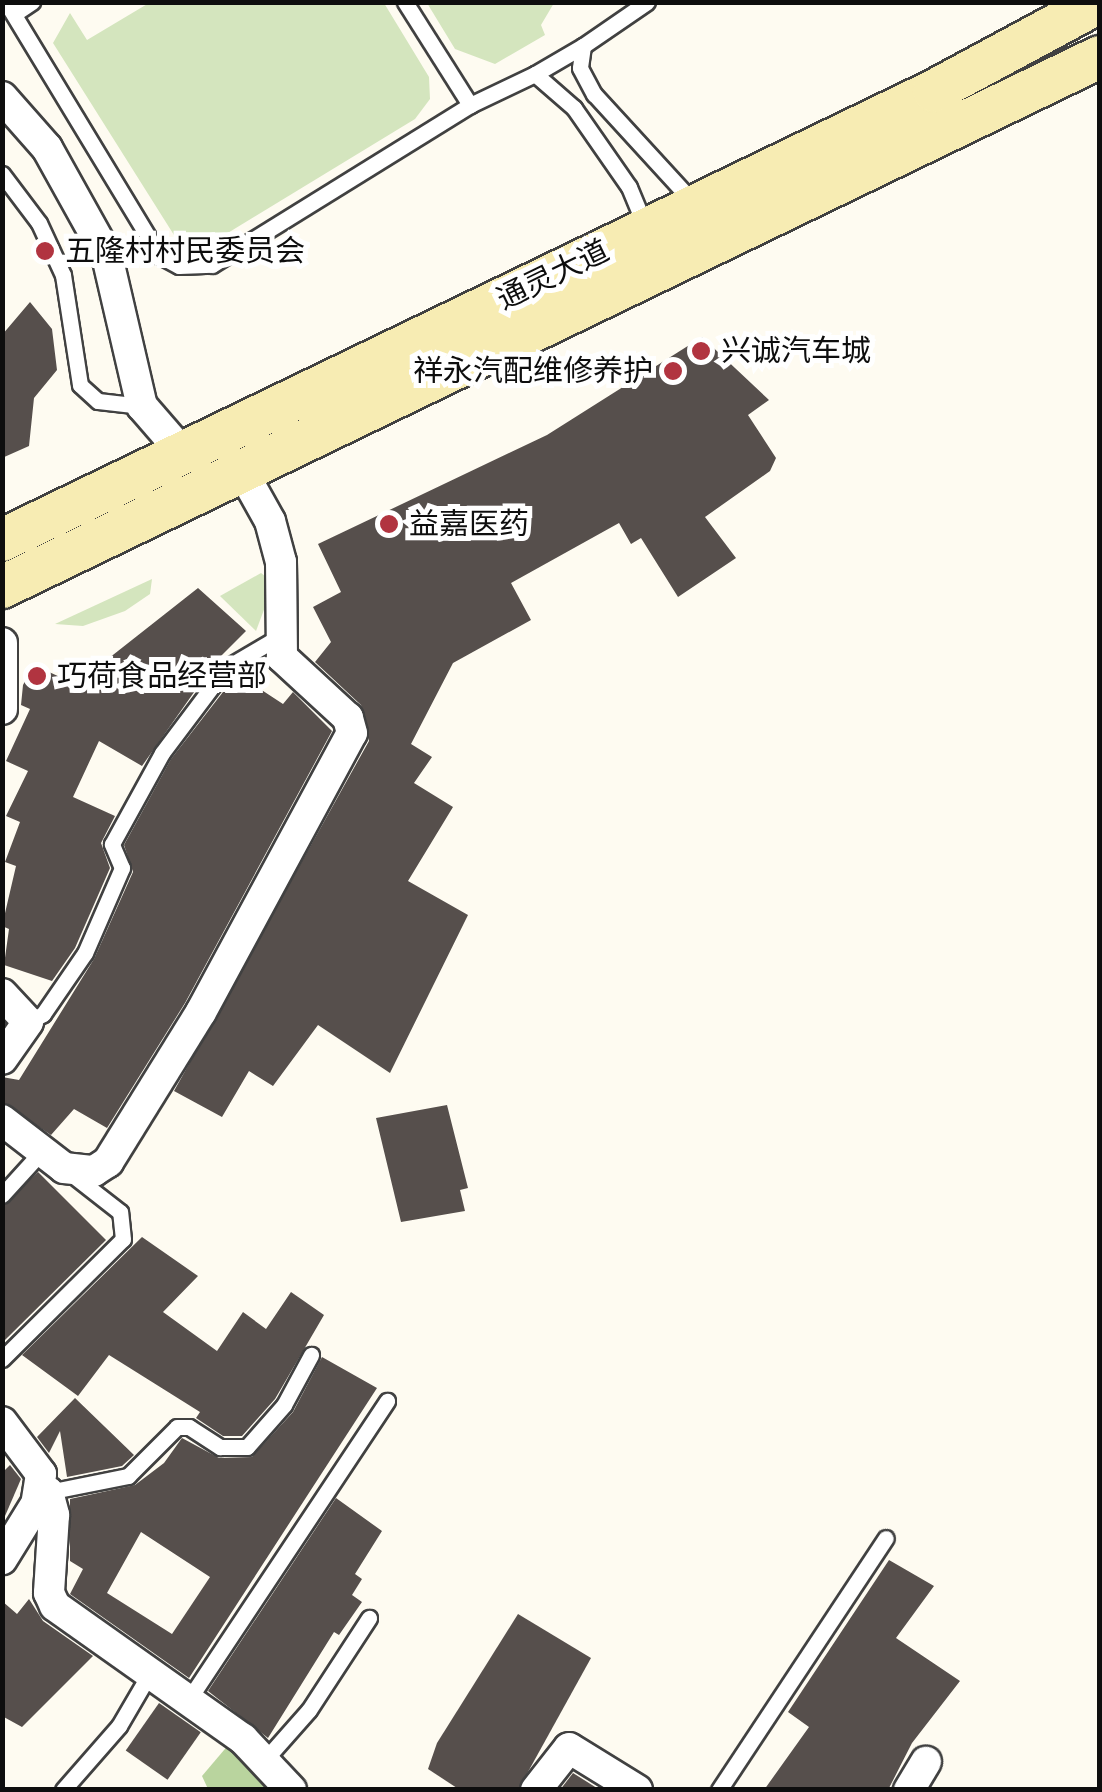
<!DOCTYPE html>
<meta charset="utf-8">
<style>
body{margin:0}
#map{position:relative;width:1102px;height:1792px;overflow:hidden;background:#fefbf1;font-family:"Roboto Serif","Noto Sans SC",serif}
div>[style]{position:absolute}
[style*='--x']{left:calc(var(--x)*1px);top:calc(var(--y)*1px);width:calc(var(--w)*1px);rotate:calc(var(--a)*1deg)}
.green>*{inset:0;background:#d4e5be}
.forest>*{inset:0;background:#b9d49e}
.building>*{inset:0;background:#564f4c;transform-origin:0 0}
.roads{filter:drop-shadow(2px 0 #414141) drop-shadow(-2px 0 #414141) drop-shadow(0 2px #414141) drop-shadow(0 -2px #414141)}
.service>*{height:15px;margin:-7.5px;padding:0 7.5px;transform-origin:7.5px;border-radius:7.5px;background:#fff}
.minor>*{height:30px;margin:-15px;padding:0 15px;transform-origin:15px;border-radius:15px;background:#fff}
.secondary>*{height:42px;margin:-21px;padding:0 21px;transform-origin:21px;border-radius:21px;background:#f7ecb3}
.dots>*{width:28px;height:28px;translate:-50% -50%;box-sizing:border-box;border:5px solid #fff;border-radius:50%}
span{translate:-50% -50%;white-space:nowrap;text-align:center;line-height:1.15;-webkit-text-stroke:10px #fff;paint-order:stroke}
.poi-label{font-size:30px;color:#0e0e0e}
.left{translate:0 -50%;text-align:left}
.right{translate:-100% -50%;text-align:right}
.street-label{font-size:30px;color:#0e0e0e}
.frame{position:absolute;inset:0;border:5px solid #0e0e0e;pointer-events:none}
</style>
<div id="map">
<div class="green">
<i style="clip-path:polygon(149px 3px,384px 3px,429px 77px,430px 99px,415px 119px,213px 242px,179px 243px,53px 43px,70px 13px,87px 40px)"></i>
<i style="clip-path:polygon(427px 3px,554px 3px,541px 25px,545px 35px,495px 64px,455px 49px)"></i>
<i style="clip-path:polygon(261px 573px,274px 583px,256px 631px,220px 596px)"></i>
<i style="clip-path:polygon(152px 579px,150px 594px,125px 611px,83px 626px,55px 624px)"></i>
</div>
<div class="forest">
<i style="clip-path:polygon(230px 1743px,278px 1789px,208px 1789px,202px 1776px)"></i>
</div>
<div class="building">
<i style="clip-path:polygon(30px 302px,52px 329px,57px 370px,34px 398px,29px 446px,2px 458px,2px 335px)"></i>
<i style="clip-path:polygon(702px 337px,769px 400px,748px 415px,776px 458px,770px 471px,705px 517px,736px 558px,678px 597px,641px 538px,631px 544px,619px 523px,511px 583px,531px 620px,453px 663px,411px 744px,432px 757px,414px 783px,453px 807px,408px 881px,468px 915px,390px 1073px,318px 1025px,273px 1086px,249px 1071px,222px 1117px,174px 1091px,369px 741px,361px 705px,315px 662px,331px 642px,313px 607px,341px 592px,318px 544px,547px 435px)"></i>
<i style="clip-path:polygon(198px 588px,246px 631px,216px 661px,142px 766px,99px 741px,73px 797px,115px 816px,101px 843px,110px 868px,75px 948px,52px 981px,4px 965px,9px 929px,2px 926px,16px 866px,5px 862px,20px 822px,6px 816px,28px 771px,6px 761px,30px 709px,21px 705px,23px 685px,34px 665px,75px 684px,88px 674px,96px 678px,104px 662px)"></i>
<i style="clip-path:polygon(237px 674px,283px 704px,293px 692px,332px 731px,185px 1003px,107px 1128px,74px 1109px,51px 1135px,2px 1102px,2px 1077px,19px 1080px,94px 959px,133px 872px,124px 845px,171px 759px)"></i>
<i style="clip-path:polygon(447px 1105px,468px 1188px,460px 1190px,465px 1211px,401px 1222px,376px 1118px)"></i>
<i style="clip-path:polygon(38px 1172px,106px 1240px,4px 1341px,2px 1206px)"></i>
<i style="clip-path:polygon(142px 1237px,198px 1276px,163px 1312px,217px 1351px,243px 1312px,266px 1329px,291px 1292px,324px 1315px,275px 1399px,242px 1436px,223px 1436px,196px 1418px,200px 1412px,109px 1355px,78px 1396px,22px 1355px)"></i>
<i style="clip-path:polygon(evenodd,322px 1357px,377px 1388px,189px 1678px,70px 1594px,83px 1569px,70px 1561px,70px 1499px,135px 1485px,164px 1463px,182px 1438px,219px 1458px,252px 1457px,293px 1412px,322px 1357px,141px 1532px,210px 1577px,172px 1634px,107px 1593px,141px 1532px)"></i>
<i style="clip-path:polygon(75px 1398px,134px 1455px,122px 1466px,67px 1477px,60px 1431px,49px 1453px,37px 1437px)"></i>
<i style="clip-path:polygon(10px 1465px,21px 1479px,2px 1523px,2px 1473px)"></i>
<i style="clip-path:polygon(336px 1498px,382px 1531px,355px 1574px,362px 1579px,352px 1595px,362px 1602px,339px 1635px,334px 1632px,268px 1738px,208px 1691px)"></i>
<i style="clip-path:polygon(889px 1560px,934px 1586px,896px 1638px,960px 1681px,912px 1743px,888px 1790px,764px 1790px,809px 1727px,788px 1712px)"></i>
<i style="clip-path:polygon(29px 1599px,43px 1621px,93px 1656px,22px 1727px,2px 1716px,2px 1601px,17px 1614px)"></i>
<i style="clip-path:polygon(518px 1614px,591px 1658px,518px 1790px,460px 1790px,428px 1769px,437px 1743px)"></i>
<i style="left:159px;top:1703px;width:51px;height:58px;rotate:35deg"></i>
<i style="clip-path:polygon(573px 1773px,600px 1790px,560px 1790px)"></i>
</div>
<div class="roads">
<div class="service">
<i style="--x:6;--y:2;--w:297;--a:58.8"></i>
<i style="--x:160;--y:256;--w:21;--a:28"></i>
<i style="--x:179;--y:266;--w:33;--a:-2"></i>
<i style="--x:212;--y:265;--w:304;--a:-31.8"></i>
<i style="--x:470;--y:105;--w:72;--a:-25.5"></i>
<i style="--x:535;--y:74;--w:52;--a:41.1"></i>
<i style="--x:574;--y:108;--w:96;--a:55.2"></i>
<i style="--x:629;--y:187;--w:44;--a:67.5"></i>
<i style="--x:405;--y:2;--w:122;--a:57.7"></i>
<i style="--x:647;--y:2;--w:78;--a:145.5"></i>
<i style="--x:583;--y:46;--w:22;--a:98"></i>
<i style="--x:580;--y:68;--w:30;--a:62"></i>
<i style="--x:594;--y:94;--w:148;--a:47.5"></i>
<i style="--x:14;--y:14;--w:22;--a:-34"></i>
<i style="--x:535;--y:74;--w:56;--a:-30.3"></i>
<i style="--x:2;--y:174;--w:61;--a:52.9"></i>
<i style="--x:39;--y:223;--w:57;--a:65.2"></i>
<i style="--x:63;--y:275;--w:111;--a:81.2"></i>
<i style="--x:80;--y:385;--w:24;--a:42"></i>
<i style="--x:98;--y:401;--w:44;--a:6.5"></i>
<i style="--x:28;--y:1022;--w:17;--a:-28"></i>
<i style="--x:43;--y:1014;--w:74;--a:-55.5"></i>
<i style="--x:85;--y:953;--w:93;--a:-66.5"></i>
<i style="--x:122;--y:868;--w:26;--a:-113"></i>
<i style="--x:112;--y:844;--w:104;--a:-61.2"></i>
<i style="--x:162;--y:753;--w:106;--a:-53"></i>
<i style="--x:226;--y:668;--w:59;--a:-30.5"></i>
<i style="--x:2;--y:1195;--w:59;--a:-47.7"></i>
<i style="--x:2;--y:1359;--w:170;--a:-44.8"></i>
<i style="--x:123;--y:1239;--w:27;--a:-96"></i>
<i style="--x:120;--y:1212;--w:58;--a:-142"></i>
<i style="--x:48;--y:1492;--w:82;--a:-11.3"></i>
<i style="--x:128;--y:1476;--w:69;--a:-45"></i>
<i style="--x:177;--y:1427;--w:12;--a:0"></i>
<i style="--x:189;--y:1427;--w:37;--a:33"></i>
<i style="--x:220;--y:1447;--w:27;--a:0"></i>
<i style="--x:247;--y:1447;--w:56;--a:-48.6"></i>
<i style="--x:284;--y:1405;--w:57;--a:-61.6"></i>
<i style="--x:189;--y:1699;--w:358;--a:-56.4"></i>
<i style="--x:263;--y:1762;--w:69;--a:-48.5"></i>
<i style="--x:309;--y:1710;--w:110;--a:-56.9"></i>
<i style="--x:63;--y:1790;--w:85;--a:-48.8"></i>
<i style="--x:119;--y:1726;--w:61;--a:-59.7"></i>
<i style="--x:719;--y:1790;--w:302;--a:-56.5"></i>
</div>
<div class="minor">
<i style="--x:2;--y:97;--w:68;--a:48.6"></i>
<i style="--x:47;--y:148;--w:124;--a:60.9"></i>
<i style="--x:107;--y:256;--w:154;--a:76.9"></i>
<i style="--x:142;--y:406;--w:60;--a:49.1"></i>
<i style="--x:2;--y:643;--w:66;--a:90"></i>
<i style="--x:2;--y:994;--w:38;--a:47"></i>
<i style="--x:28;--y:1022;--w:45;--a:125.1"></i>
<i style="--x:2;--y:1120;--w:78;--a:37.7"></i>
<i style="--x:64;--y:1168;--w:30;--a:6"></i>
<i style="--x:94;--y:1171;--w:17;--a:-33"></i>
<i style="--x:108;--y:1162;--w:176;--a:-58.2"></i>
<i style="--x:201;--y:1012;--w:317;--a:-61.6"></i>
<i style="--x:352;--y:733;--w:16;--a:-105"></i>
<i style="--x:348;--y:718;--w:90;--a:-137.3"></i>
<i style="--x:282;--y:657;--w:95;--a:-90.6"></i>
<i style="--x:281;--y:562;--w:42;--a:-105"></i>
<i style="--x:270;--y:521;--w:57;--a:-119.2"></i>
<i style="--x:2;--y:1422;--w:65;--a:53.1"></i>
<i style="--x:41;--y:1474;--w:30;--a:99"></i>
<i style="--x:36;--y:1504;--w:65;--a:121.7"></i>
<i style="--x:40;--y:1487;--w:9;--a:32"></i>
<i style="--x:48;--y:1492;--w:24;--a:75"></i>
<i style="--x:54;--y:1515;--w:78;--a:93.7"></i>
<i style="--x:49;--y:1593;--w:14;--a:65"></i>
<i style="--x:55;--y:1606;--w:230;--a:35.3"></i>
<i style="--x:243;--y:1739;--w:70;--a:46.7"></i>
<i style="--x:536;--y:1790;--w:53;--a:-51.8"></i>
<i style="--x:569;--y:1748;--w:80;--a:31.7"></i>
<i style="--x:909;--y:1790;--w:33;--a:-59"></i>
</div>
<div class="secondary">
<i style="--x:2;--y:540;--w:1035;--a:-25.72"></i>
<i style="--x:934;--y:91;--w:187;--a:-28.3"></i>
<i style="--x:2;--y:587;--w:1219;--a:-25.77"></i>
</div>
</div>
<div class="dots">
<i style="left:45px;top:251px;background:#b13440"></i>
<i style="left:701px;top:351px;background:#b13440"></i>
<i style="left:673px;top:371px;background:#b13440"></i>
<i style="left:389px;top:524px;background:#b13440"></i>
<i style="left:37px;top:676px;background:#b13440"></i>
</div>
<div class="poi-label">
<span class="left" style="left:65px;top:251px">五隆村村民委员会</span>
<span class="left" style="left:721px;top:351px">兴诚汽车城</span>
<span class="right" style="left:653px;top:371px">祥永汽配维修养护</span>
<span class="left" style="left:409px;top:524px">益嘉医药</span>
<span class="left" style="left:57px;top:676px">巧荷食品经营部</span>
</div>
<div class="street-label">
<span style="left:553px;top:275px;rotate:-26deg">通灵大道</span>
</div>
<div class="frame"></div>
</div>
